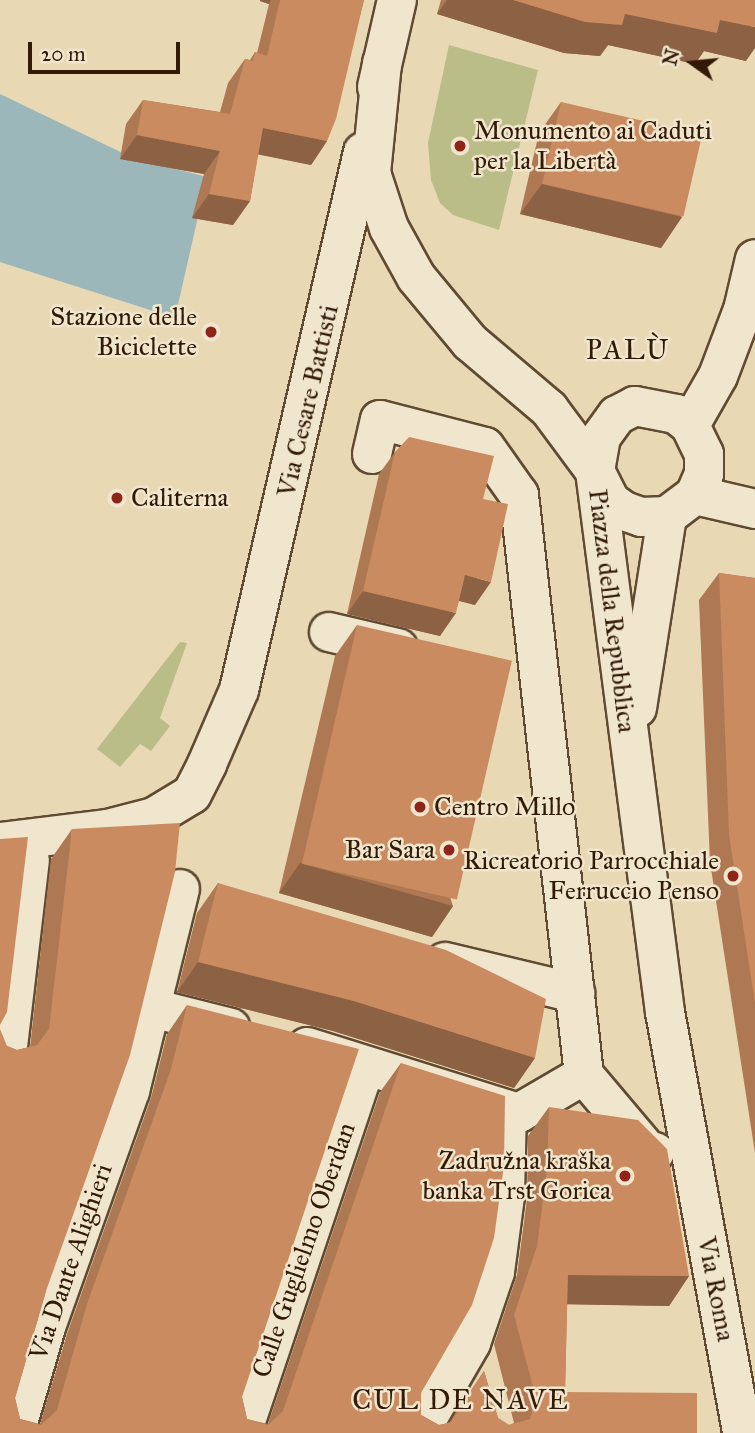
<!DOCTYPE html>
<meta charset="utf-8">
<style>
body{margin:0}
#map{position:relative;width:755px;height:1433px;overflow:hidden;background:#e8d8b4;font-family:"IM FELL Great Primer",serif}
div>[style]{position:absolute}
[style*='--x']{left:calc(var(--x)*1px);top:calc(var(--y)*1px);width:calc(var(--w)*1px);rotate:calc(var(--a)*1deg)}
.green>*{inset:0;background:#bbbd89}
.water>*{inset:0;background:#9cb7b9}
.roads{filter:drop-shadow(2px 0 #604a32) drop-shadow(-2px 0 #604a32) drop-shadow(0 2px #604a32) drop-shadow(0 -2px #604a32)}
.pedestrian>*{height:38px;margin:-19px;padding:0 19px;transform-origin:19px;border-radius:19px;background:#f0e6ce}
.minor>*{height:38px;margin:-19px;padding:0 19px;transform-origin:19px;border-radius:19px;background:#f0e6ce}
.tertiary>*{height:38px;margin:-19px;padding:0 19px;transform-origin:19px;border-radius:19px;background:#f0e6ce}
.secondary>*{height:38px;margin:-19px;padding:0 19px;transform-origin:19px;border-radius:19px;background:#f0e6ce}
.wall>*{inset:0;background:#ae7853}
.shaded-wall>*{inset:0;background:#8d6143}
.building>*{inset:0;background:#ca8b60;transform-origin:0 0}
.dots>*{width:19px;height:19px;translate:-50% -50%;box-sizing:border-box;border:4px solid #f0e6ce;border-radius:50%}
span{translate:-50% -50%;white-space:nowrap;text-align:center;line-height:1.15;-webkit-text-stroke:5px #f0e6ce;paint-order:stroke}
.poi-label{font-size:26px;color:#331a07}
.left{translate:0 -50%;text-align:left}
.right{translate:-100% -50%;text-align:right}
.street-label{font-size:26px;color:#331a07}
.neighbourhood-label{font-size:28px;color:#331a07;letter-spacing:2px}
.north{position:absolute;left:657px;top:28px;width:70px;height:70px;-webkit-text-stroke:5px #f0e6ce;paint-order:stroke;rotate:285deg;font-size:19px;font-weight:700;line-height:28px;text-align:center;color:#331a07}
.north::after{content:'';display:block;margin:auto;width:24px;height:32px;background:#331a07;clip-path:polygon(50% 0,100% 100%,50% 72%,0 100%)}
.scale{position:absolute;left:28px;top:42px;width:152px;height:32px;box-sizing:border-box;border:4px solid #331a07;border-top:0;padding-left:9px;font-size:21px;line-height:24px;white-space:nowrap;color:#331a07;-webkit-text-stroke:5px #f0e6ce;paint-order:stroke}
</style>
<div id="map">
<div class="green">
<i style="clip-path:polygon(449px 45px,538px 70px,499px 230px,453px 215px,440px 203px,431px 180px,428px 143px)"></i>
<i style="clip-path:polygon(180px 642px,187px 643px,160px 718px,170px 726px,151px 751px,140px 744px,120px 767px,97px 749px)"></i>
</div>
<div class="water">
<i style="clip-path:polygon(0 94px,133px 158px,207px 177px,175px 318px,0 262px)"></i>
</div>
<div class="roads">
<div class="pedestrian">
<i style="--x:372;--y:454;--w:35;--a:-77"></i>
<i style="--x:380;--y:420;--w:108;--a:14.4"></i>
<i style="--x:485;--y:447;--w:59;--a:54.7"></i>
<i style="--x:519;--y:495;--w:584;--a:83.61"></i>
<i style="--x:329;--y:632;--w:71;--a:13.1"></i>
<i style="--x:445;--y:962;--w:134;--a:13.4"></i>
<i style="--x:152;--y:1008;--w:81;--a:14.2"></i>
<i style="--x:307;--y:1047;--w:222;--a:17.3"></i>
<i style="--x:519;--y:1113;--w:75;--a:-30.3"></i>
<i style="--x:584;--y:1075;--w:101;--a:49.8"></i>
<i style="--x:649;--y:1152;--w:6;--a:0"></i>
<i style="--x:0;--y:1058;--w:8;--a:-23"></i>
<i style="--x:7;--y:1055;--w:196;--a:-83.3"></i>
<i style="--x:15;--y:1433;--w:110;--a:-73.7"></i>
<i style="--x:46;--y:1327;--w:251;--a:-70.4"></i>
<i style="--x:130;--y:1091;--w:208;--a:-76.1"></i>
<i style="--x:242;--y:1433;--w:385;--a:-71.4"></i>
<i style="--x:419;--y:1433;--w:104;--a:-60"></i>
<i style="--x:471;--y:1343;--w:75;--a:-71.3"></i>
<i style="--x:495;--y:1272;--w:77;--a:-82.5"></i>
<i style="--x:505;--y:1196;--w:86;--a:-88.7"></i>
</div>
<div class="minor">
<i style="--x:695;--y:495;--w:62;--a:13.1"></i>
</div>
<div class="tertiary">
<i style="--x:690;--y:425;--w:56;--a:-60.3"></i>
<i style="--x:718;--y:376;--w:71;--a:-69.3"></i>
<i style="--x:743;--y:310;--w:52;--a:-76.8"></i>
</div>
<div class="secondary">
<i style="--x:382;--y:63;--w:111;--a:95.7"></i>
<i style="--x:371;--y:173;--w:58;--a:71.9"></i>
<i style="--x:389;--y:228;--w:56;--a:61.1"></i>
<i style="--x:416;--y:277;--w:85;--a:50.3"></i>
<i style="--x:470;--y:342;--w:104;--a:40.3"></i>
<i style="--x:549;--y:409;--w:77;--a:53.4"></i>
<i style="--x:595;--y:471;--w:34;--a:63"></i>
<i style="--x:610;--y:501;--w:17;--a:36"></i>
<i style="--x:624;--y:511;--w:18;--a:19"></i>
<i style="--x:641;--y:517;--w:26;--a:-2"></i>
<i style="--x:667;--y:516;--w:35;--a:-37"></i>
<i style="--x:695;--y:495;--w:23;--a:-67"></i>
<i style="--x:704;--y:474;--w:20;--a:-90"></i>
<i style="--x:704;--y:454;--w:32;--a:-116"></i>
<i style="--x:690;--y:425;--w:18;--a:-142"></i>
<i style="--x:676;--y:414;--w:42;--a:-169"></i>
<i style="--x:635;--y:406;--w:20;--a:153"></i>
<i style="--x:617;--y:415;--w:27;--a:126"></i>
<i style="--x:601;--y:437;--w:35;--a:100"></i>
<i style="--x:595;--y:471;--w:546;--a:82.63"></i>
<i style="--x:665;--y:1012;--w:428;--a:79.6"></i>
<i style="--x:377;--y:87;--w:89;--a:-77.1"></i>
<i style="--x:637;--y:708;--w:194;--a:-81.1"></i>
<i style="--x:0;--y:842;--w:109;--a:-6.9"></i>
<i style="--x:108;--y:829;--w:48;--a:-14.6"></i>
<i style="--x:154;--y:817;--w:44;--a:-31.2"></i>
<i style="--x:192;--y:794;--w:34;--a:-63"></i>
<i style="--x:207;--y:764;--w:81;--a:-66.6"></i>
<i style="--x:239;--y:690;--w:552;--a:-77.02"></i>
</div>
</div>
<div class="wall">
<i style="clip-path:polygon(260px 0,364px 0,327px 141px,311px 165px,258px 154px,250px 201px,233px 225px,192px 218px,204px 174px,120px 159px,126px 124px,143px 100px,220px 112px,228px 83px,245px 59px,250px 60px,255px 52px,257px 53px,269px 4px,260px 1px)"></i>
<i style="clip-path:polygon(441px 0,755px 0,746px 61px,704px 51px,695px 64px,608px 45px,600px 56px,564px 53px,437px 14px)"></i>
<i style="clip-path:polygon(561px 102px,682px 217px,661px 248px,520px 214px,539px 133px)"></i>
<i style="clip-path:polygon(395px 452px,483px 499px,475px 605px,459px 601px,440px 636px,347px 614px,379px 474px)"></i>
<i style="clip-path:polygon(719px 573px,755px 578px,755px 1153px,710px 862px,699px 600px)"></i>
<i style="clip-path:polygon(357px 625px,453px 906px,432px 937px,279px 893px,335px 656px)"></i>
<i style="clip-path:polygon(72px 829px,46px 1291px,15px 1398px,20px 1419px,40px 1424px,67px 1334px,151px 1098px,167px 1034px,187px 1005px,242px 1397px,247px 1419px,268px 1424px,380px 1092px,401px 1063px,421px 1393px,421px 1415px,439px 1425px,449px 1423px,484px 1371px,498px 1418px,509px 1425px,514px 1423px,494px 1344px,517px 1275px,527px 1199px,528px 1136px,549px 1107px,689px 1276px,669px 1306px,567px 1304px,565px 1392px,697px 1433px,0 1433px,7px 1046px,17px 1050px,30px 1047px,51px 859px)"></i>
<i style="clip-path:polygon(218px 883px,535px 1058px,514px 1088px,333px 1031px,177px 992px,197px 913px)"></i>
</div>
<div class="shaded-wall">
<i style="clip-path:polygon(260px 0,271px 0,269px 4px,260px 1px)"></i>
<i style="clip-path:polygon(447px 0,513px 0,625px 14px,720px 20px,755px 27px,755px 48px,746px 61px,704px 51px,695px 64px,608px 45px,600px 56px,564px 53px,437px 14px)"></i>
<i style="clip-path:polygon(263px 128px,327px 141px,311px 165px,246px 152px)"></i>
<i style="clip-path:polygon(137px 135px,220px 151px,204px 174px,120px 159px)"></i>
<i style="clip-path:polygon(542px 184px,682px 217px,661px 248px,520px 214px)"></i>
<i style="clip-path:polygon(209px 194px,250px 201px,233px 225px,192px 218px)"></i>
<i style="clip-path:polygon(465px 575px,491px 582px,475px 605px,449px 598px)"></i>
<i style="clip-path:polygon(363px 591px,456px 613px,440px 636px,347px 614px)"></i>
<i style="clip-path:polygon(300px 863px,453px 906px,432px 937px,279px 893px)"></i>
<i style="clip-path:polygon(198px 962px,354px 1001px,535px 1058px,514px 1088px,333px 1031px,177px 992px)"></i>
<i style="clip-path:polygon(568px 1275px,689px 1276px,669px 1306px,547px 1304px)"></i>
</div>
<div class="building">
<i style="clip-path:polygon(280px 0,364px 0,336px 119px,327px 141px,263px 128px,250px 201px,209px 194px,220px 151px,137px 135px,143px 100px,230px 114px,245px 59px,253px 61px,255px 52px,267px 56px)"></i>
<i style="clip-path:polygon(513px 0,755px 0,755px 27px,720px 20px,717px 33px,625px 14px,622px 25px,585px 22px)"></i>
<i style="left:561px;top:102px;width:145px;height:84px;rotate:13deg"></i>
<i style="clip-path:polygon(409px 437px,494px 456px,483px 499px,508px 504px,491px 582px,465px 575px,456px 613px,363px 591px,395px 452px)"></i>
<i style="clip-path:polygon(719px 573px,755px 578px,755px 1003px,729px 835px)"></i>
<i style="left:357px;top:625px;width:159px;height:245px;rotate:13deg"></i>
<i style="clip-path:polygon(180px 823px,175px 872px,130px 1055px,46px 1291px,15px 1398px,20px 1419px,41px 1425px,57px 1410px,87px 1304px,171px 1069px,187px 1005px,359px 1049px,242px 1397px,247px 1419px,268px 1425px,283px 1411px,401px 1063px,505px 1096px,504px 1165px,494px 1238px,472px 1305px,421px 1393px,421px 1415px,439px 1425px,451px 1422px,484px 1371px,498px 1418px,509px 1425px,530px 1419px,536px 1398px,514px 1315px,537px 1246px,547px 1169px,549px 1107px,638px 1120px,667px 1149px,689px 1276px,568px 1275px,565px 1392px,697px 1393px,697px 1433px,0 1433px,0 1029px,7px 1046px,17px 1050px,37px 1045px,49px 1029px,72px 829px)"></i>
<i style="clip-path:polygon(28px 837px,7px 1012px,0 1025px,0 839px)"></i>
<i style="clip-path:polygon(218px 883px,446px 950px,546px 999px,535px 1058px,354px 1001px,198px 962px)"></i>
</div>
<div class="dots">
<i style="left:460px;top:146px;background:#8f2418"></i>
<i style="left:211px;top:332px;background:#8f2418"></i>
<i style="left:117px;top:498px;background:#8f2418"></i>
<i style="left:420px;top:807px;background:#8f2418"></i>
<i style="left:449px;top:850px;background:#8f2418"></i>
<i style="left:733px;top:876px;background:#8f2418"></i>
<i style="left:625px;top:1176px;background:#8f2418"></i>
</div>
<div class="poi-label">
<span class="left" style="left:474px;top:146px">Monumento ai Caduti<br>per la Libertà</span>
<span class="right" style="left:197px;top:332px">Stazione delle<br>Biciclette</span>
<span class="left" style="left:131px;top:498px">Caliterna</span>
<span class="left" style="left:434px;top:807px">Centro Millo</span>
<span class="right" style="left:435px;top:850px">Bar Sara</span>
<span class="right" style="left:719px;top:876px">Ricreatorio Parrocchiale<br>Ferruccio Penso</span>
<span class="right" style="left:611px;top:1176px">Zadružna kraška<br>banka Trst Gorica</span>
</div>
<div class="street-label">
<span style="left:308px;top:401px;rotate:-77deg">Via Cesare Battisti</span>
<span style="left:612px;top:611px;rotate:83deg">Piazza della Repubblica</span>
<span style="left:304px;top:1250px;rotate:-71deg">Calle Guglielmo Oberdan</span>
<span style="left:71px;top:1262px;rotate:-71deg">Via Dante Alighieri</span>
<span style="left:716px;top:1289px;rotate:79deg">Via Roma</span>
</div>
<div class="neighbourhood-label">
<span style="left:628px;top:350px">PALÙ</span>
<span style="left:461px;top:1400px">CUL DE NAVE</span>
</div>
<div class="north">N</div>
<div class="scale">20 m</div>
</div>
